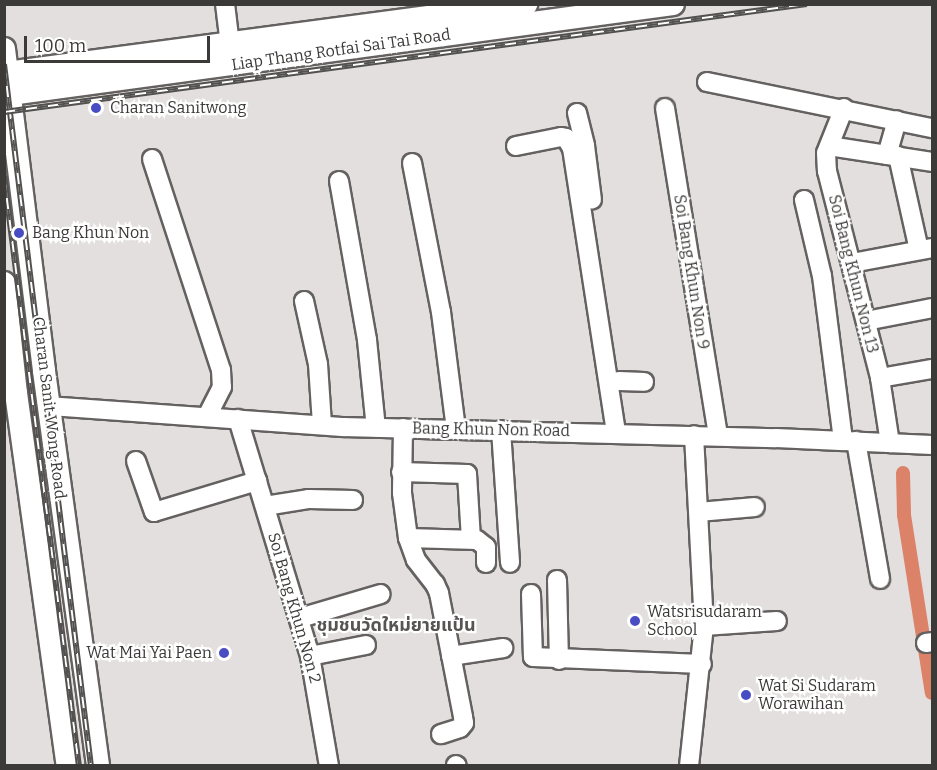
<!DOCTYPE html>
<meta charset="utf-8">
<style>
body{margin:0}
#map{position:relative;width:937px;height:770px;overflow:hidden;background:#e2dfde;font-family:Bitter,"Noto Sans Thai",serif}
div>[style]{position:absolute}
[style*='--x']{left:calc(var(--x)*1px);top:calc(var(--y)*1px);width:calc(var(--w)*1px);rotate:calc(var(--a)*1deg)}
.canal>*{height:14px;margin:-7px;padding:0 7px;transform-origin:7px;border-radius:7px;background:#dc8269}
.roads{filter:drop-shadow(2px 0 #646160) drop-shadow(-2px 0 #646160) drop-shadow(0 2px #646160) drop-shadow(0 -2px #646160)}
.minor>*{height:18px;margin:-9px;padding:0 9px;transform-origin:9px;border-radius:9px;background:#fff}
.major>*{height:22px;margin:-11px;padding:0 11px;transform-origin:11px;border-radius:11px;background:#fff}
.rail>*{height:6px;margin-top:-3px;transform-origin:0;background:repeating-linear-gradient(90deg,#fff 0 11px,#535150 0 22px);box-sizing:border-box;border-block:2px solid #535150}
.dots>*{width:16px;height:16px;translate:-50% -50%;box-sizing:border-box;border:3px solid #fff;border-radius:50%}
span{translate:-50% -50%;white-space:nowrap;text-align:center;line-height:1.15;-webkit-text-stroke:4.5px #fff;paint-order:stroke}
.street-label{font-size:16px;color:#3b3a39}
.poi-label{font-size:16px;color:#3b3a39}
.left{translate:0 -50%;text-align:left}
.right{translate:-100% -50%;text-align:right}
.neighbourhood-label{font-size:18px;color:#575554;font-weight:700}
.frame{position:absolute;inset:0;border:6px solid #3b3a39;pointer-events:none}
.scale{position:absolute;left:24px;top:36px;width:186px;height:27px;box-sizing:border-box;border:3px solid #3b3a39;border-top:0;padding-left:8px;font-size:18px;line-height:21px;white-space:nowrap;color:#3b3a39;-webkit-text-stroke:4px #fff;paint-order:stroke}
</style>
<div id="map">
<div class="canal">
<i style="--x:903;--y:473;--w:42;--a:88.6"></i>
<i style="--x:904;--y:515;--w:180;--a:81.1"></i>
</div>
<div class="roads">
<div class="minor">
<i style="--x:225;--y:4;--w:39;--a:83"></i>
<i style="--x:707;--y:82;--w:230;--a:11.6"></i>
<i style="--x:665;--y:108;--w:332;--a:80.8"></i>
<i style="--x:844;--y:108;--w:48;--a:111.8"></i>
<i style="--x:826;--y:153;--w:18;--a:87"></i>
<i style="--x:827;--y:171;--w:214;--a:75.6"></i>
<i style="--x:880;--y:378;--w:66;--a:81.3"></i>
<i style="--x:577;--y:113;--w:34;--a:76"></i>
<i style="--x:585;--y:146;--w:54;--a:82.6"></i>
<i style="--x:516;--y:146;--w:46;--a:-11.3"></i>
<i style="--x:561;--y:137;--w:5;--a:11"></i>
<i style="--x:566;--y:138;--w:12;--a:59"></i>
<i style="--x:572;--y:148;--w:288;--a:81.2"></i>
<i style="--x:829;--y:146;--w:104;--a:8.8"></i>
<i style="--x:887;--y:155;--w:36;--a:-74"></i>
<i style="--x:898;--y:156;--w:96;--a:77.4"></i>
<i style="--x:152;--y:159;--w:222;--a:71.9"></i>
<i style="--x:221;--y:370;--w:17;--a:87"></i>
<i style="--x:222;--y:387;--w:31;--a:117"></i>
<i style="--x:412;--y:163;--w:152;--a:79"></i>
<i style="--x:441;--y:312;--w:118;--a:82.7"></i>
<i style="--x:339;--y:181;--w:161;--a:80"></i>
<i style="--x:367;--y:340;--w:88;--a:84.2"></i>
<i style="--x:804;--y:200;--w:78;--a:76.7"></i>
<i style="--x:822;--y:276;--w:166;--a:82.7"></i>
<i style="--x:852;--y:263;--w:81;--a:-10.6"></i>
<i style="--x:304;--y:301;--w:65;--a:77.5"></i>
<i style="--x:318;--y:364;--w:61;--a:86.2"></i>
<i style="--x:866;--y:321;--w:67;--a:-11.1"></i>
<i style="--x:880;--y:378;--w:53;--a:-9.8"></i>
<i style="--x:619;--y:381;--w:25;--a:2"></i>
<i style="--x:49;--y:406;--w:295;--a:4.1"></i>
<i style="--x:343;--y:427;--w:433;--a:1.5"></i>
<i style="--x:776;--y:438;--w:156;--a:2.6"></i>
<i style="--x:238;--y:419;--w:248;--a:73.1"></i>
<i style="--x:310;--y:656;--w:112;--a:80.2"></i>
<i style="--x:403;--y:428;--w:65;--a:90.9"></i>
<i style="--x:402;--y:493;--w:45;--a:82.4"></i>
<i style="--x:408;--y:538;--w:23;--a:70"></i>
<i style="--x:416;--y:560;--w:31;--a:52"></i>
<i style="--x:435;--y:584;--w:10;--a:66"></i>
<i style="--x:439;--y:593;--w:126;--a:79"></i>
<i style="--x:463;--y:717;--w:6;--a:81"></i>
<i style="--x:464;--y:723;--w:6;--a:129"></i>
<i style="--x:460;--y:728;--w:20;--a:162"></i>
<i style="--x:501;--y:430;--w:133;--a:86.1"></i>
<i style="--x:856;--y:441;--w:140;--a:80.1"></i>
<i style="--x:136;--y:461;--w:54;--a:70.6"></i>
<i style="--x:154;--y:512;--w:108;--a:-16.8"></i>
<i style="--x:401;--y:472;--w:66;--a:1.7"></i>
<i style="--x:467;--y:474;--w:65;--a:86.5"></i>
<i style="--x:265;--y:506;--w:45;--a:-9"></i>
<i style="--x:309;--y:499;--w:44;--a:1.3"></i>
<i style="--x:699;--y:512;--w:56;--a:-5.1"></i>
<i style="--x:408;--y:538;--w:69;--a:1.7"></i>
<i style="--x:477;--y:540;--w:11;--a:38"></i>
<i style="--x:486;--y:547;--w:16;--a:90"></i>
<i style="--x:557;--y:580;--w:80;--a:88.6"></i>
<i style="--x:531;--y:594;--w:63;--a:88.2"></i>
<i style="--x:533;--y:657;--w:169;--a:2.4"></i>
<i style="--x:300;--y:618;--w:84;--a:-16.5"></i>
<i style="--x:704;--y:626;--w:73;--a:-3.9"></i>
<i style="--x:926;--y:643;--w:6;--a:-9"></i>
<i style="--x:310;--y:656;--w:57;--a:-11.1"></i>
<i style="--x:451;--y:656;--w:53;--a:-8.7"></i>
<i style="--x:456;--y:765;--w:1;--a:45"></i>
<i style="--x:689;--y:766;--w:141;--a:-83.9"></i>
<i style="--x:704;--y:626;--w:191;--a:-93"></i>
</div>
<div class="major">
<i style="--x:4;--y:49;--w:324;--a:82.9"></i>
<i style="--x:44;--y:371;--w:399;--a:82.2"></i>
<i style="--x:7;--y:73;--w:524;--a:-7.57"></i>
<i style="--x:10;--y:94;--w:669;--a:-7.73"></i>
<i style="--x:4;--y:283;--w:111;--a:83.8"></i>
<i style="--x:16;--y:393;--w:377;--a:82.1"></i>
</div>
</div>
<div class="rail">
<i style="--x:4;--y:64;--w:707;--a:82.94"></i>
<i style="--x:4;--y:112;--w:810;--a:-7.66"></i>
<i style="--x:4;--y:176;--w:595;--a:82.76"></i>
</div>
<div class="dots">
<i style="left:96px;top:108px;background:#484dc3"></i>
<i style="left:19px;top:233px;background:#484dc3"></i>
<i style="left:635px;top:621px;background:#484dc3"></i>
<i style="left:224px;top:653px;background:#484dc3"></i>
<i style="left:746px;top:695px;background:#484dc3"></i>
</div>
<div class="street-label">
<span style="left:341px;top:50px;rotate:-8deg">Liap Thang Rotfai Sai Tai Road</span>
<span style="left:691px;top:272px;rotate:81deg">Soi Bang Khun Non 9</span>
<span style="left:853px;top:274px;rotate:76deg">Soi Bang Khun Non 13</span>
<span style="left:49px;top:408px;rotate:83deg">Charan Sanit Wong Road</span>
<span style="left:491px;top:430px;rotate:1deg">Bang Khun Non Road</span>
<span style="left:294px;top:608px;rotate:74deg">Soi Bang Khun Non 2</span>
</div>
<div class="poi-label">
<span class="left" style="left:110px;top:108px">Charan Sanitwong</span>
<span class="left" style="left:32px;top:233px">Bang Khun Non</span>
<span class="left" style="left:647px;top:621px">Watsrisudaram<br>School</span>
<span class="right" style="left:212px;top:653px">Wat Mai Yai Paen</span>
<span class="left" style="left:758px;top:695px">Wat Si Sudaram<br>Worawihan</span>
</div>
<div class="neighbourhood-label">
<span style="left:396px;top:625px">ชุมชนวัดใหม่ยายแป้น</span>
</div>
<div class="frame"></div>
<div class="scale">100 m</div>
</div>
